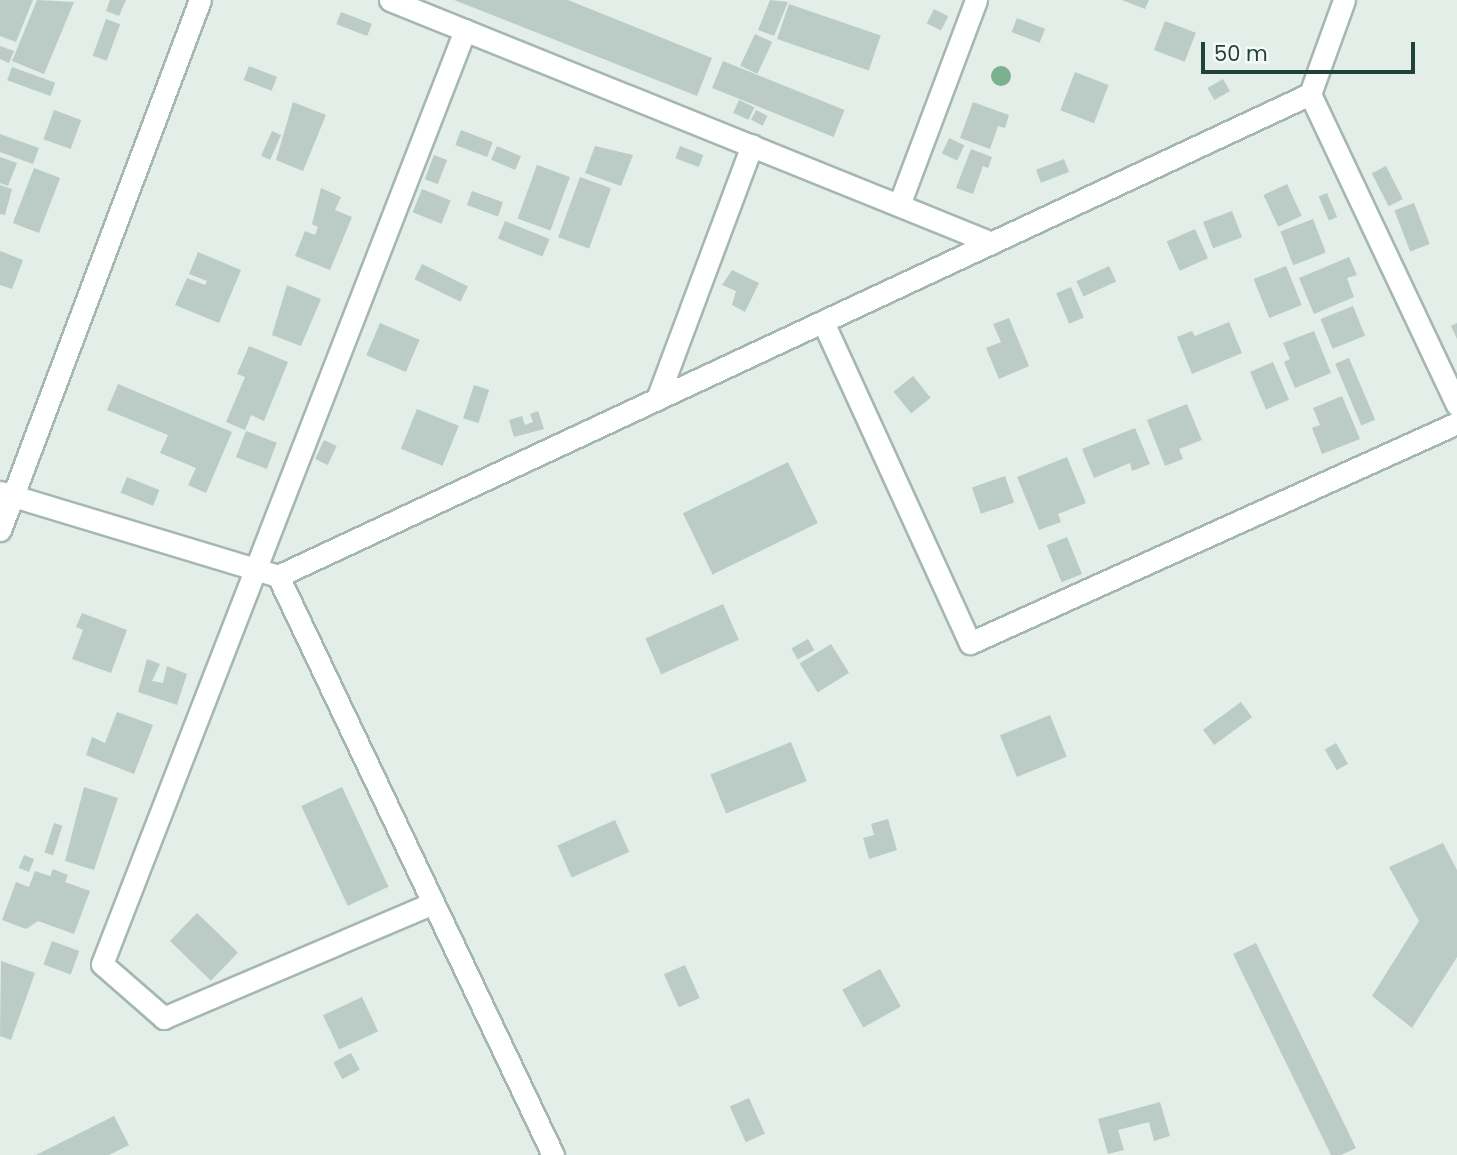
<!DOCTYPE html>
<style>
body{margin:0}
#map{position:relative;width:1457px;height:1155px;overflow:hidden;background:#e3eee9;font-family:Poppins,sans-serif}
div>[style]{position:absolute}
[style*='--x']{left:calc(var(--x)*1px);top:calc(var(--y)*1px);width:calc(var(--w)*1px);rotate:calc(var(--a)*1deg)}
.building>*{inset:0;background:#baccc5;transform-origin:0 0}
.roads{filter:drop-shadow(2px 0 #a5b7b1) drop-shadow(-2px 0 #a5b7b1) drop-shadow(0 2px #a5b7b1) drop-shadow(0 -2px #a5b7b1)}
.minor>*{height:21px;margin:-10.5px;padding:0 10.5px;transform-origin:10.5px;border-radius:10.5px;background:#fff}
.trees>*{width:20px;height:20px;margin:-10px;border-radius:50%;background:#7bb090}
span{translate:-50% -50%;white-space:nowrap;text-align:center;line-height:1.15;-webkit-text-stroke:5px #f4faf7;paint-order:stroke}
.scale{position:absolute;left:1201px;top:42px;width:214px;height:32px;box-sizing:border-box;border:4px solid #204239;border-top:0;padding-left:9px;font-size:21px;line-height:24px;white-space:nowrap;color:#204239;-webkit-text-stroke:5px #f4faf7;paint-order:stroke}
</style>
<div id="map">
<div class="building">
<i style="clip-path:polygon(0 0,33px 0,16px 42px,0 36px)"></i>
<i style="clip-path:polygon(37px 0,74px 2px,44px 74px,12px 61px)"></i>
<i style="clip-path:polygon(110px 0,126px 0,119px 16px,106px 11px)"></i>
<i style="clip-path:polygon(454px 0,568px 0,712px 58px,697px 96px)"></i>
<i style="clip-path:polygon(770px 0,788px 2px,774px 36px,758px 30px)"></i>
<i style="clip-path:polygon(1122px 0,1149px 0,1145px 9px)"></i>
<i style="left:789px;top:4px;width:97px;height:37px;rotate:19deg"></i>
<i style="left:934px;top:9px;width:16px;height:16px;rotate:27deg"></i>
<i style="left:341px;top:12px;width:33px;height:13px;rotate:21deg"></i>
<i style="left:1017px;top:18px;width:30px;height:15px;rotate:21deg"></i>
<i style="left:106px;top:19px;width:15px;height:39px;rotate:20deg"></i>
<i style="left:1165px;top:21px;width:33px;height:31px;rotate:21deg"></i>
<i style="left:755px;top:34px;width:19px;height:35px;rotate:25deg"></i>
<i style="clip-path:polygon(0 46px,14px 51px,9px 63px,0 59px)"></i>
<i style="left:723px;top:61px;width:131px;height:29px;rotate:22deg"></i>
<i style="left:249px;top:66px;width:30px;height:15px;rotate:21deg"></i>
<i style="left:12px;top:67px;width:46px;height:14px;rotate:20deg"></i>
<i style="left:1075px;top:72px;width:36px;height:41px;rotate:21deg"></i>
<i style="left:1223px;top:79px;width:14px;height:18px;rotate:60deg"></i>
<i style="left:739px;top:100px;width:17px;height:14px;rotate:25deg"></i>
<i style="clip-path:polygon(293px 102px,326px 115px,303px 171px,276px 160px)"></i>
<i style="clip-path:polygon(973px 102px,1009px 115px,1005px 128px,998px 126px,990px 149px,960px 138px)"></i>
<i style="left:54px;top:110px;width:29px;height:31px;rotate:20deg"></i>
<i style="left:756px;top:110px;width:13px;height:11px;rotate:27deg"></i>
<i style="left:461px;top:130px;width:34px;height:16px;rotate:21deg"></i>
<i style="left:272px;top:131px;width:10px;height:27px;rotate:24deg"></i>
<i style="clip-path:polygon(0 134px,39px 148px,33px 164px,0 152px)"></i>
<i style="left:949px;top:138px;width:17px;height:17px;rotate:25deg"></i>
<i style="left:497px;top:146px;width:26px;height:15px;rotate:23deg"></i>
<i style="clip-path:polygon(595px 146px,633px 155px,621px 186px,585px 173px)"></i>
<i style="left:680px;top:146px;width:25px;height:13px;rotate:21deg"></i>
<i style="clip-path:polygon(971px 149px,992px 157px,988px 168px,983px 166px,973px 194px,956px 188px)"></i>
<i style="left:434px;top:155px;width:14px;height:26px;rotate:21deg"></i>
<i style="clip-path:polygon(0 157px,17px 163px,8px 186px,0 183px)"></i>
<i style="left:1064px;top:159px;width:14px;height:30px;rotate:69deg"></i>
<i style="left:537px;top:165px;width:35px;height:57px;rotate:20deg"></i>
<i style="left:1386px;top:166px;width:37px;height:16px;rotate:63deg"></i>
<i style="left:34px;top:168px;width:28px;height:59px;rotate:21deg"></i>
<i style="left:580px;top:177px;width:33px;height:64px;rotate:20deg"></i>
<i style="left:1287px;top:184px;width:35px;height:26px;rotate:65deg"></i>
<i style="clip-path:polygon(0 185px,12px 189px,5px 215px,0 214px)"></i>
<i style="clip-path:polygon(321px 188px,341px 197px,335px 210px,352px 217px,330px 270px,295px 256px,305px 231px,315px 235px,318px 227px,312px 224px)"></i>
<i style="left:422px;top:189px;width:31px;height:25px;rotate:22deg"></i>
<i style="left:472px;top:191px;width:33px;height:15px;rotate:20deg"></i>
<i style="left:1327px;top:193px;width:26px;height:9px;rotate:67deg"></i>
<i style="left:1414px;top:203px;width:44px;height:21px;rotate:69deg"></i>
<i style="left:1232px;top:211px;width:28px;height:31px;rotate:69deg"></i>
<i style="left:1313px;top:219px;width:36px;height:35px;rotate:69deg"></i>
<i style="left:505px;top:221px;width:48px;height:19px;rotate:22deg"></i>
<i style="left:1195px;top:229px;width:32px;height:31px;rotate:66deg"></i>
<i style="clip-path:polygon(0 251px,23px 260px,12px 289px,0 285px)"></i>
<i style="clip-path:polygon(198px 252px,241px 270px,219px 323px,175px 305px,187px 278px,205px 285px,207px 281px,189px 274px)"></i>
<i style="clip-path:polygon(1349px 257px,1357px 275px,1347px 278px,1354px 297px,1314px 314px,1299px 278px)"></i>
<i style="left:422px;top:264px;width:51px;height:17px;rotate:26deg"></i>
<i style="left:1109px;top:266px;width:17px;height:36px;rotate:65deg"></i>
<i style="left:1286px;top:266px;width:42px;height:35px;rotate:68deg"></i>
<i style="clip-path:polygon(732px 270px,759px 283px,745px 312px,732px 305px,736px 291px,722px 285px)"></i>
<i style="clip-path:polygon(287px 285px,321px 299px,301px 346px,272px 335px)"></i>
<i style="left:1071px;top:287px;width:33px;height:16px;rotate:67deg"></i>
<i style="left:1353px;top:306px;width:32px;height:35px;rotate:68deg"></i>
<i style="clip-path:polygon(1009px 318px,1029px 366px,999px 379px,986px 348px,1001px 342px,993px 324px)"></i>
<i style="clip-path:polygon(1229px 322px,1242px 353px,1192px 374px,1177px 337px,1192px 331px,1195px 336px)"></i>
<i style="left:380px;top:323px;width:43px;height:35px;rotate:23deg"></i>
<i style="clip-path:polygon(1457px 323px,1457px 339px,1451px 326px)"></i>
<i style="clip-path:polygon(1314px 331px,1331px 373px,1295px 388px,1284px 362px,1290px 359px,1283px 343px)"></i>
<i style="clip-path:polygon(249px 346px,288px 362px,264px 421px,251px 415px,245px 430px,226px 422px,245px 377px,237px 374px)"></i>
<i style="left:1349px;top:358px;width:67px;height:15px;rotate:67deg"></i>
<i style="left:1273px;top:362px;width:41px;height:25px;rotate:67deg"></i>
<i style="left:913px;top:376px;width:28px;height:25px;rotate:51deg"></i>
<i style="clip-path:polygon(118px 384px,232px 432px,206px 493px,188px 485px,196px 468px,160px 453px,168px 435px,107px 410px)"></i>
<i style="left:474px;top:385px;width:16px;height:35px;rotate:18deg"></i>
<i style="clip-path:polygon(1342px 396px,1360px 439px,1322px 454px,1312px 428px,1320px 425px,1313px 408px)"></i>
<i style="clip-path:polygon(1187px 404px,1202px 440px,1179px 449px,1183px 459px,1165px 466px,1147px 420px)"></i>
<i style="left:417px;top:409px;width:45px;height:43px;rotate:22deg"></i>
<i style="clip-path:polygon(538px 411px,544px 429px,514px 437px,509px 420px,522px 416px,525px 425px,533px 422px,530px 414px)"></i>
<i style="clip-path:polygon(1135px 428px,1150px 464px,1132px 471px,1130px 463px,1094px 478px,1082px 449px)"></i>
<i style="left:246px;top:431px;width:33px;height:28px;rotate:21deg"></i>
<i style="left:324px;top:440px;width:14px;height:21px;rotate:25deg"></i>
<i style="clip-path:polygon(1067px 457px,1086px 503px,1058px 514px,1061px 522px,1039px 530px,1017px 477px)"></i>
<i style="left:788px;top:462px;width:68px;height:117px;rotate:64deg"></i>
<i style="left:1005px;top:476px;width:28px;height:35px;rotate:71deg"></i>
<i style="left:127px;top:477px;width:35px;height:17px;rotate:22deg"></i>
<i style="left:1067px;top:537px;width:40px;height:22px;rotate:68deg"></i>
<i style="left:723px;top:604px;width:39px;height:85px;rotate:66deg"></i>
<i style="clip-path:polygon(82px 613px,127px 630px,111px 673px,72px 659px,83px 630px,76px 627px)"></i>
<i style="left:808px;top:639px;width:13px;height:19px;rotate:61deg"></i>
<i style="left:831px;top:644px;width:34px;height:37px;rotate:58deg"></i>
<i style="clip-path:polygon(147px 659px,160px 664px,152px 681px,163px 683px,167px 666px,187px 674px,177px 705px,138px 692px)"></i>
<i style="left:1241px;top:702px;width:19px;height:47px;rotate:54deg"></i>
<i style="clip-path:polygon(117px 712px,153px 725px,134px 774px,86px 755px,92px 737px,105px 743px)"></i>
<i style="left:1050px;top:715px;width:45px;height:54px;rotate:68deg"></i>
<i style="left:791px;top:742px;width:42px;height:87px;rotate:68deg"></i>
<i style="left:1336px;top:743px;width:24px;height:13px;rotate:60deg"></i>
<i style="clip-path:polygon(84px 787px,118px 798px,94px 870px,65px 861px)"></i>
<i style="left:342px;top:787px;width:110px;height:45px;rotate:65deg"></i>
<i style="clip-path:polygon(888px 819px,897px 850px,869px 859px,863px 838px,874px 835px,871px 824px)"></i>
<i style="left:615px;top:820px;width:35px;height:63px;rotate:66deg"></i>
<i style="left:54px;top:823px;width:9px;height:31px;rotate:18deg"></i>
<i style="clip-path:polygon(1443px 843px,1457px 870px,1457px 957px,1412px 1028px,1372px 996px,1419px 921px,1389px 867px)"></i>
<i style="left:24px;top:855px;width:11px;height:14px;rotate:22deg"></i>
<i style="clip-path:polygon(53px 869px,68px 875px,65px 882px,90px 891px,74px 934px,38px 921px,26px 929px,2px 920px,16px 882px,29px 887px,35px 871px,50px 876px)"></i>
<i style="left:197px;top:913px;width:57px;height:39px;rotate:44deg"></i>
<i style="left:52px;top:941px;width:29px;height:25px;rotate:20deg"></i>
<i style="clip-path:polygon(1256px 943px,1356px 1148px,1341px 1155px,1331px 1155px,1233px 954px)"></i>
<i style="clip-path:polygon(1px 961px,35px 973px,11px 1040px,0 1036px)"></i>
<i style="left:685px;top:965px;width:36px;height:23px;rotate:66deg"></i>
<i style="left:880px;top:969px;width:43px;height:43px;rotate:61deg"></i>
<i style="left:362px;top:997px;width:38px;height:43px;rotate:65deg"></i>
<i style="left:351px;top:1053px;width:19px;height:20px;rotate:62deg"></i>
<i style="left:749px;top:1098px;width:39px;height:21px;rotate:66deg"></i>
<i style="clip-path:polygon(1160px 1102px,1170px 1136px,1154px 1141px,1149px 1122px,1118px 1130px,1124px 1150px,1108px 1154px,1098px 1119px)"></i>
<i style="clip-path:polygon(114px 1116px,129px 1145px,109px 1155px,36px 1155px)"></i>
</div>
<div class="roads">
<div class="minor">
<i style="--x:390;--y:0;--w:649;--a:21.98"></i>
<i style="--x:1310;--y:94;--w:344;--a:64.7"></i>
<i style="--x:899;--y:205;--w:219;--a:-69.4"></i>
<i style="--x:823;--y:322;--w:353;--a:65.4"></i>
<i style="--x:970;--y:643;--w:534;--a:-24.31"></i>
<i style="--x:657;--y:399;--w:271;--a:-69.5"></i>
<i style="--x:0;--y:492;--w:290;--a:16.8"></i>
<i style="--x:278;--y:576;--w:641;--a:64.59"></i>
<i style="--x:0;--y:530;--w:566;--a:-69.33"></i>
<i style="--x:278;--y:576;--w:1139;--a:-25.04"></i>
<i style="--x:1310;--y:94;--w:100;--a:-70.1"></i>
<i style="--x:433;--y:903;--w:293;--a:156.9"></i>
<i style="--x:164;--y:1018;--w:82;--a:-138.9"></i>
<i style="--x:102;--y:964;--w:1002;--a:-68.76"></i>
</div>
</div>
<div class="trees">
<i style="left:1001px;top:76px"></i>
</div>
<div class="scale">50 m</div>
</div>
